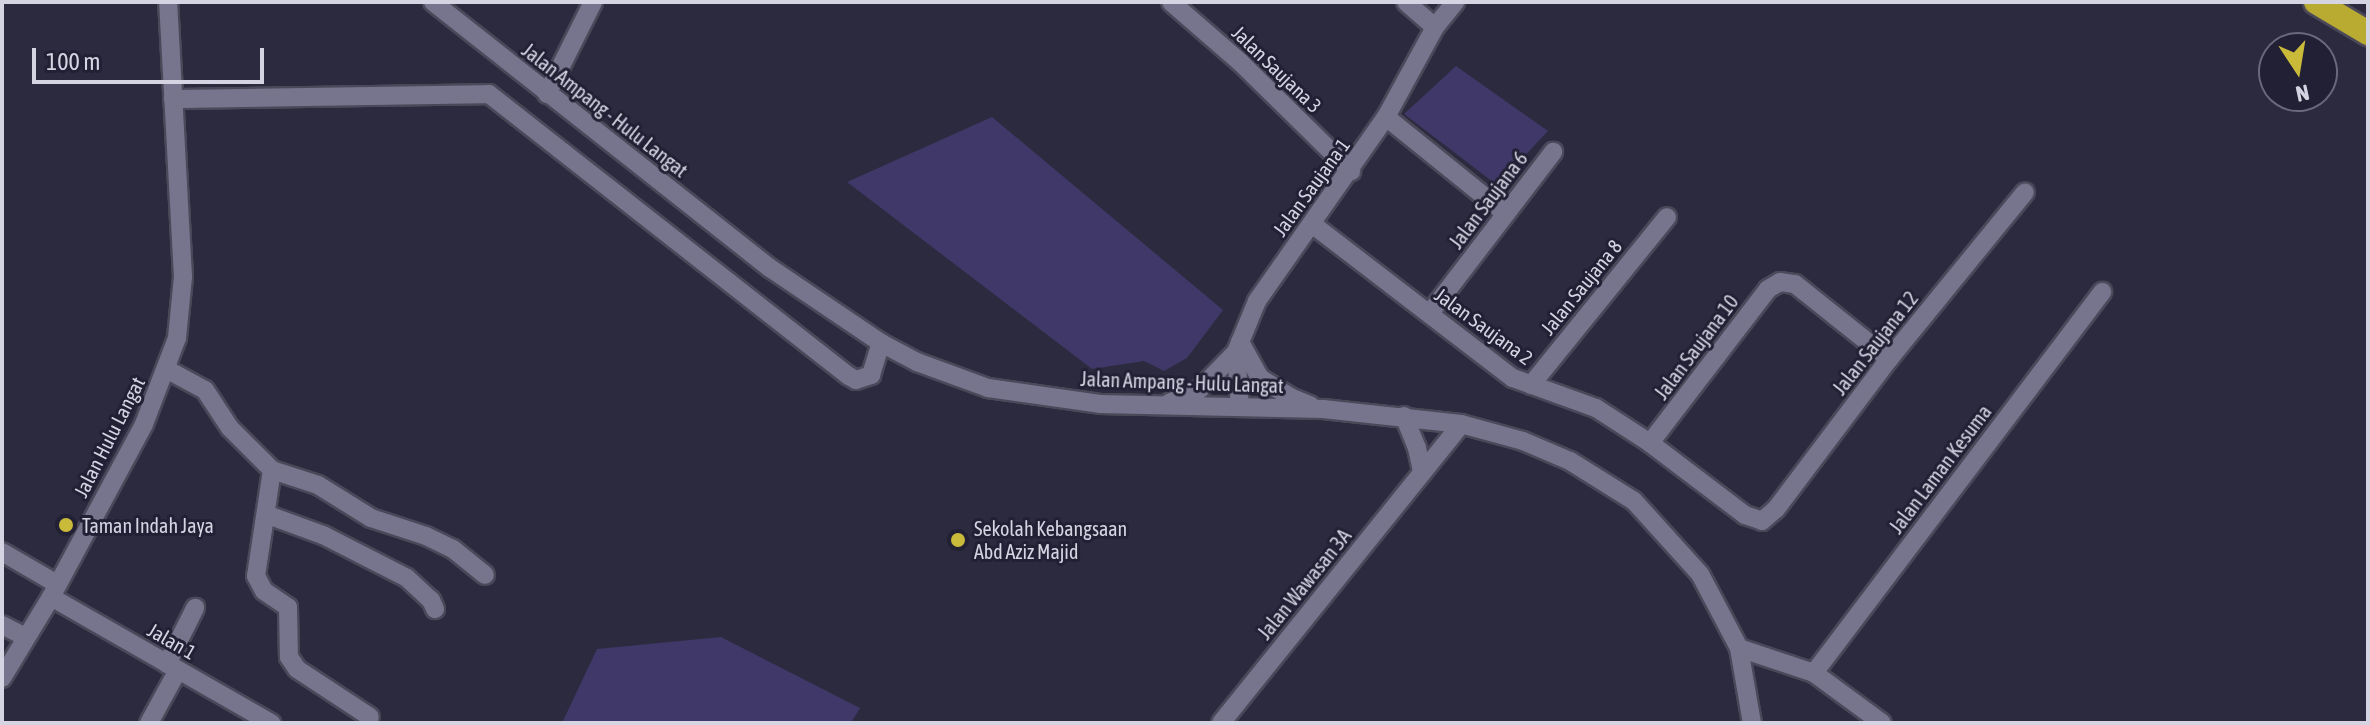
<!DOCTYPE html>
<style>
body{margin:0}
#map{position:relative;width:2370px;height:725px;overflow:hidden;background:#2c2a3e;font-family:"Asap Condensed",sans-serif}
div>[style]{position:absolute}
[style*='--x']{left:calc(var(--x)*1px);top:calc(var(--y)*1px);width:calc(var(--w)*1px);rotate:calc(var(--a)*1deg)}
.green>*{inset:0;background:#3f3868}
.roads{filter:drop-shadow(2px 0 #4b485a) drop-shadow(-2px 0 #4b485a) drop-shadow(0 2px #4b485a) drop-shadow(0 -2px #4b485a)}
.minor>*{height:18px;margin:-9px;padding:0 9px;transform-origin:9px;border-radius:9px;background:#77758d}
.highway>*{height:24px;margin:-12px;padding:0 12px;transform-origin:12px;border-radius:12px;background:#b9aa32}
.dots>*{width:22px;height:22px;translate:-50% -50%;box-sizing:border-box;border:4px solid #222034;border-radius:50%}
span{translate:-50% -50%;white-space:nowrap;text-align:center;line-height:1.15;-webkit-text-stroke:6px #222034;paint-order:stroke}
.street-label{font-size:20px;color:#d5d4e2}
.poi-label{font-size:20px;color:#d5d4e2}
.left{translate:0 -50%;text-align:left}
.frame{position:absolute;inset:0;border:4px solid #d5d4e2;pointer-events:none}
.north{position:absolute;left:2258px;top:32px;width:80px;height:80px;box-sizing:border-box;background:#222034;border:2px solid #6a687a;border-radius:50%;rotate:168deg;font-size:22px;font-weight:700;line-height:32px;text-align:center;color:#d5d4e2}
.north::after{content:'';display:block;margin:auto;width:28px;height:36px;background:#caba3a;clip-path:polygon(50% 0,100% 100%,50% 72%,0 100%)}
.scale{position:absolute;left:32px;top:48px;width:232px;height:36px;box-sizing:border-box;border:4px solid #d5d4e2;border-top:0;padding-left:10px;font-size:24px;line-height:28px;white-space:nowrap;color:#d5d4e2;-webkit-text-stroke:6px #222034;paint-order:stroke}
</style>
<div id="map">
<div class="green">
<i style="clip-path:polygon(1456px 66px,1548px 131px,1497px 185px,1404px 114px)"></i>
<i style="clip-path:polygon(992px 117px,1223px 310px,1187px 358px,1164px 371px,1144px 361px,1092px 369px,847px 182px)"></i>
<i style="clip-path:polygon(721px 637px,860px 708px,851px 723px,562px 723px,597px 649px)"></i>
</div>
<div class="roads">
<div class="minor">
<i style="--x:433;--y:2;--w:429;--a:38.3"></i>
<i style="--x:770;--y:268;--w:134;--a:34"></i>
<i style="--x:881;--y:343;--w:41;--a:27.8"></i>
<i style="--x:917;--y:362;--w:76;--a:20.1"></i>
<i style="--x:988;--y:388;--w:113;--a:8.1"></i>
<i style="--x:1100;--y:404;--w:223;--a:1.3"></i>
<i style="--x:1323;--y:409;--w:139;--a:6.2"></i>
<i style="--x:1461;--y:424;--w:64;--a:15.3"></i>
<i style="--x:1523;--y:441;--w:51;--a:23.1"></i>
<i style="--x:1570;--y:461;--w:75;--a:32"></i>
<i style="--x:1634;--y:501;--w:98;--a:47.9"></i>
<i style="--x:1700;--y:574;--w:84;--a:62.2"></i>
<i style="--x:1739;--y:648;--w:76;--a:80.2"></i>
<i style="--x:1171;--y:2;--w:91;--a:41"></i>
<i style="--x:1240;--y:62;--w:156;--a:44.5"></i>
<i style="--x:1406;--y:2;--w:38;--a:41"></i>
<i style="--x:547;--y:94;--w:103;--a:-63.4"></i>
<i style="--x:173;--y:99;--w:316;--a:-0.9"></i>
<i style="--x:489;--y:94;--w:457;--a:38.1"></i>
<i style="--x:849;--y:376;--w:8;--a:30"></i>
<i style="--x:856;--y:380;--w:16;--a:-18"></i>
<i style="--x:871;--y:375;--w:34;--a:-73"></i>
<i style="--x:1386;--y:117;--w:154;--a:38.9"></i>
<i style="--x:1312;--y:224;--w:253;--a:37.5"></i>
<i style="--x:1513;--y:378;--w:88;--a:19.9"></i>
<i style="--x:1596;--y:408;--w:64;--a:32.9"></i>
<i style="--x:1650;--y:443;--w:119;--a:37.2"></i>
<i style="--x:1745;--y:515;--w:18;--a:19"></i>
<i style="--x:1762;--y:521;--w:18;--a:-41"></i>
<i style="--x:1776;--y:509;--w:188;--a:-53"></i>
<i style="--x:1889;--y:359;--w:215;--a:-50.8"></i>
<i style="--x:1430;--y:313;--w:203;--a:-52.6"></i>
<i style="--x:1240;--y:342;--w:41;--a:60.9"></i>
<i style="--x:1260;--y:378;--w:36;--a:32"></i>
<i style="--x:1290;--y:397;--w:22;--a:22"></i>
<i style="--x:166;--y:369;--w:44;--a:28.3"></i>
<i style="--x:205;--y:390;--w:45;--a:56.7"></i>
<i style="--x:230;--y:428;--w:59;--a:45"></i>
<i style="--x:272;--y:470;--w:48;--a:18.1"></i>
<i style="--x:318;--y:485;--w:62;--a:31.9"></i>
<i style="--x:371;--y:518;--w:58;--a:18.1"></i>
<i style="--x:426;--y:536;--w:30;--a:26"></i>
<i style="--x:453;--y:549;--w:41;--a:39.1"></i>
<i style="--x:1531;--y:385;--w:216;--a:-51"></i>
<i style="--x:1169;--y:403;--w:34;--a:-24"></i>
<i style="--x:1200;--y:389;--w:52;--a:-45.8"></i>
<i style="--x:1240;--y:407;--w:55;--a:-94.2"></i>
<i style="--x:1236;--y:352;--w:55;--a:-67.6"></i>
<i style="--x:1257;--y:301;--w:225;--a:-55"></i>
<i style="--x:1386;--y:117;--w:102;--a:-61.4"></i>
<i style="--x:1435;--y:27;--w:32;--a:-51"></i>
<i style="--x:1404;--y:416;--w:35;--a:68"></i>
<i style="--x:1417;--y:448;--w:25;--a:78"></i>
<i style="--x:1650;--y:443;--w:194;--a:-52.5"></i>
<i style="--x:1768;--y:289;--w:14;--a:-30"></i>
<i style="--x:1780;--y:282;--w:15;--a:8"></i>
<i style="--x:1795;--y:284;--w:120;--a:38.6"></i>
<i style="--x:272;--y:470;--w:107;--a:98.6"></i>
<i style="--x:256;--y:576;--w:17;--a:62"></i>
<i style="--x:264;--y:591;--w:29;--a:34"></i>
<i style="--x:288;--y:607;--w:50;--a:88.9"></i>
<i style="--x:289;--y:657;--w:14;--a:56"></i>
<i style="--x:297;--y:669;--w:87;--a:33.3"></i>
<i style="--x:268;--y:515;--w:59;--a:20"></i>
<i style="--x:323;--y:535;--w:94;--a:27.1"></i>
<i style="--x:407;--y:578;--w:33;--a:43"></i>
<i style="--x:431;--y:600;--w:10;--a:66"></i>
<i style="--x:2;--y:552;--w:64;--a:30.2"></i>
<i style="--x:51;--y:597;--w:254;--a:29.8"></i>
<i style="--x:2;--y:625;--w:27;--a:27"></i>
<i style="--x:1739;--y:648;--w:79;--a:18.4"></i>
<i style="--x:1814;--y:673;--w:84;--a:36.3"></i>
<i style="--x:167;--y:664;--w:63;--a:-63.4"></i>
<i style="--x:1814;--y:673;--w:478;--a:-52.9"></i>
<i style="--x:2;--y:678;--w:95;--a:-58.8"></i>
<i style="--x:51;--y:597;--w:196;--a:-61.7"></i>
<i style="--x:144;--y:424;--w:92;--a:-69"></i>
<i style="--x:177;--y:338;--w:61;--a:-84.4"></i>
<i style="--x:183;--y:277;--w:275;--a:-93.1"></i>
<i style="--x:149;--y:723;--w:60;--a:-61.3"></i>
<i style="--x:1221;--y:723;--w:383;--a:-51.2"></i>
</div>
<div class="highway">
<i style="--x:2316;--y:2;--w:61;--a:30.8"></i>
</div>
</div>
<div class="dots">
<i style="left:66px;top:525px;background:#caba3a"></i>
<i style="left:958px;top:540px;background:#caba3a"></i>
</div>
<div class="street-label">
<span style="left:1277px;top:69px;rotate:44deg">Jalan Saujana 3</span>
<span style="left:605px;top:110px;rotate:38deg">Jalan Ampang - Hulu Langat</span>
<span style="left:1311px;top:187px;rotate:-54deg">Jalan Saujana 1</span>
<span style="left:1488px;top:200px;rotate:-53deg">Jalan Saujana 6</span>
<span style="left:1581px;top:287px;rotate:-51deg">Jalan Saujana 8</span>
<span style="left:1484px;top:326px;rotate:36deg">Jalan Saujana 2</span>
<span style="left:1875px;top:343px;rotate:-52deg">Jalan Saujana 12</span>
<span style="left:1696px;top:347px;rotate:-53deg">Jalan Saujana 10</span>
<span style="left:1182px;top:382px;rotate:2deg">Jalan Ampang - Hulu Langat</span>
<span style="left:109px;top:437px;rotate:-63deg">Jalan Hulu Langat</span>
<span style="left:1940px;top:469px;rotate:-53deg">Jalan Laman Kesuma</span>
<span style="left:1304px;top:584px;rotate:-51deg">Jalan Wawasan 3A</span>
<span style="left:172px;top:641px;rotate:30deg">Jalan 1</span>
</div>
<div class="poi-label">
<span class="left" style="left:82px;top:525px">Taman Indah Jaya</span>
<span class="left" style="left:974px;top:540px">Sekolah Kebangsaan<br>Abd Aziz Majid</span>
</div>
<div class="frame"></div>
<div class="north">N</div>
<div class="scale">100 m</div>
</div>
